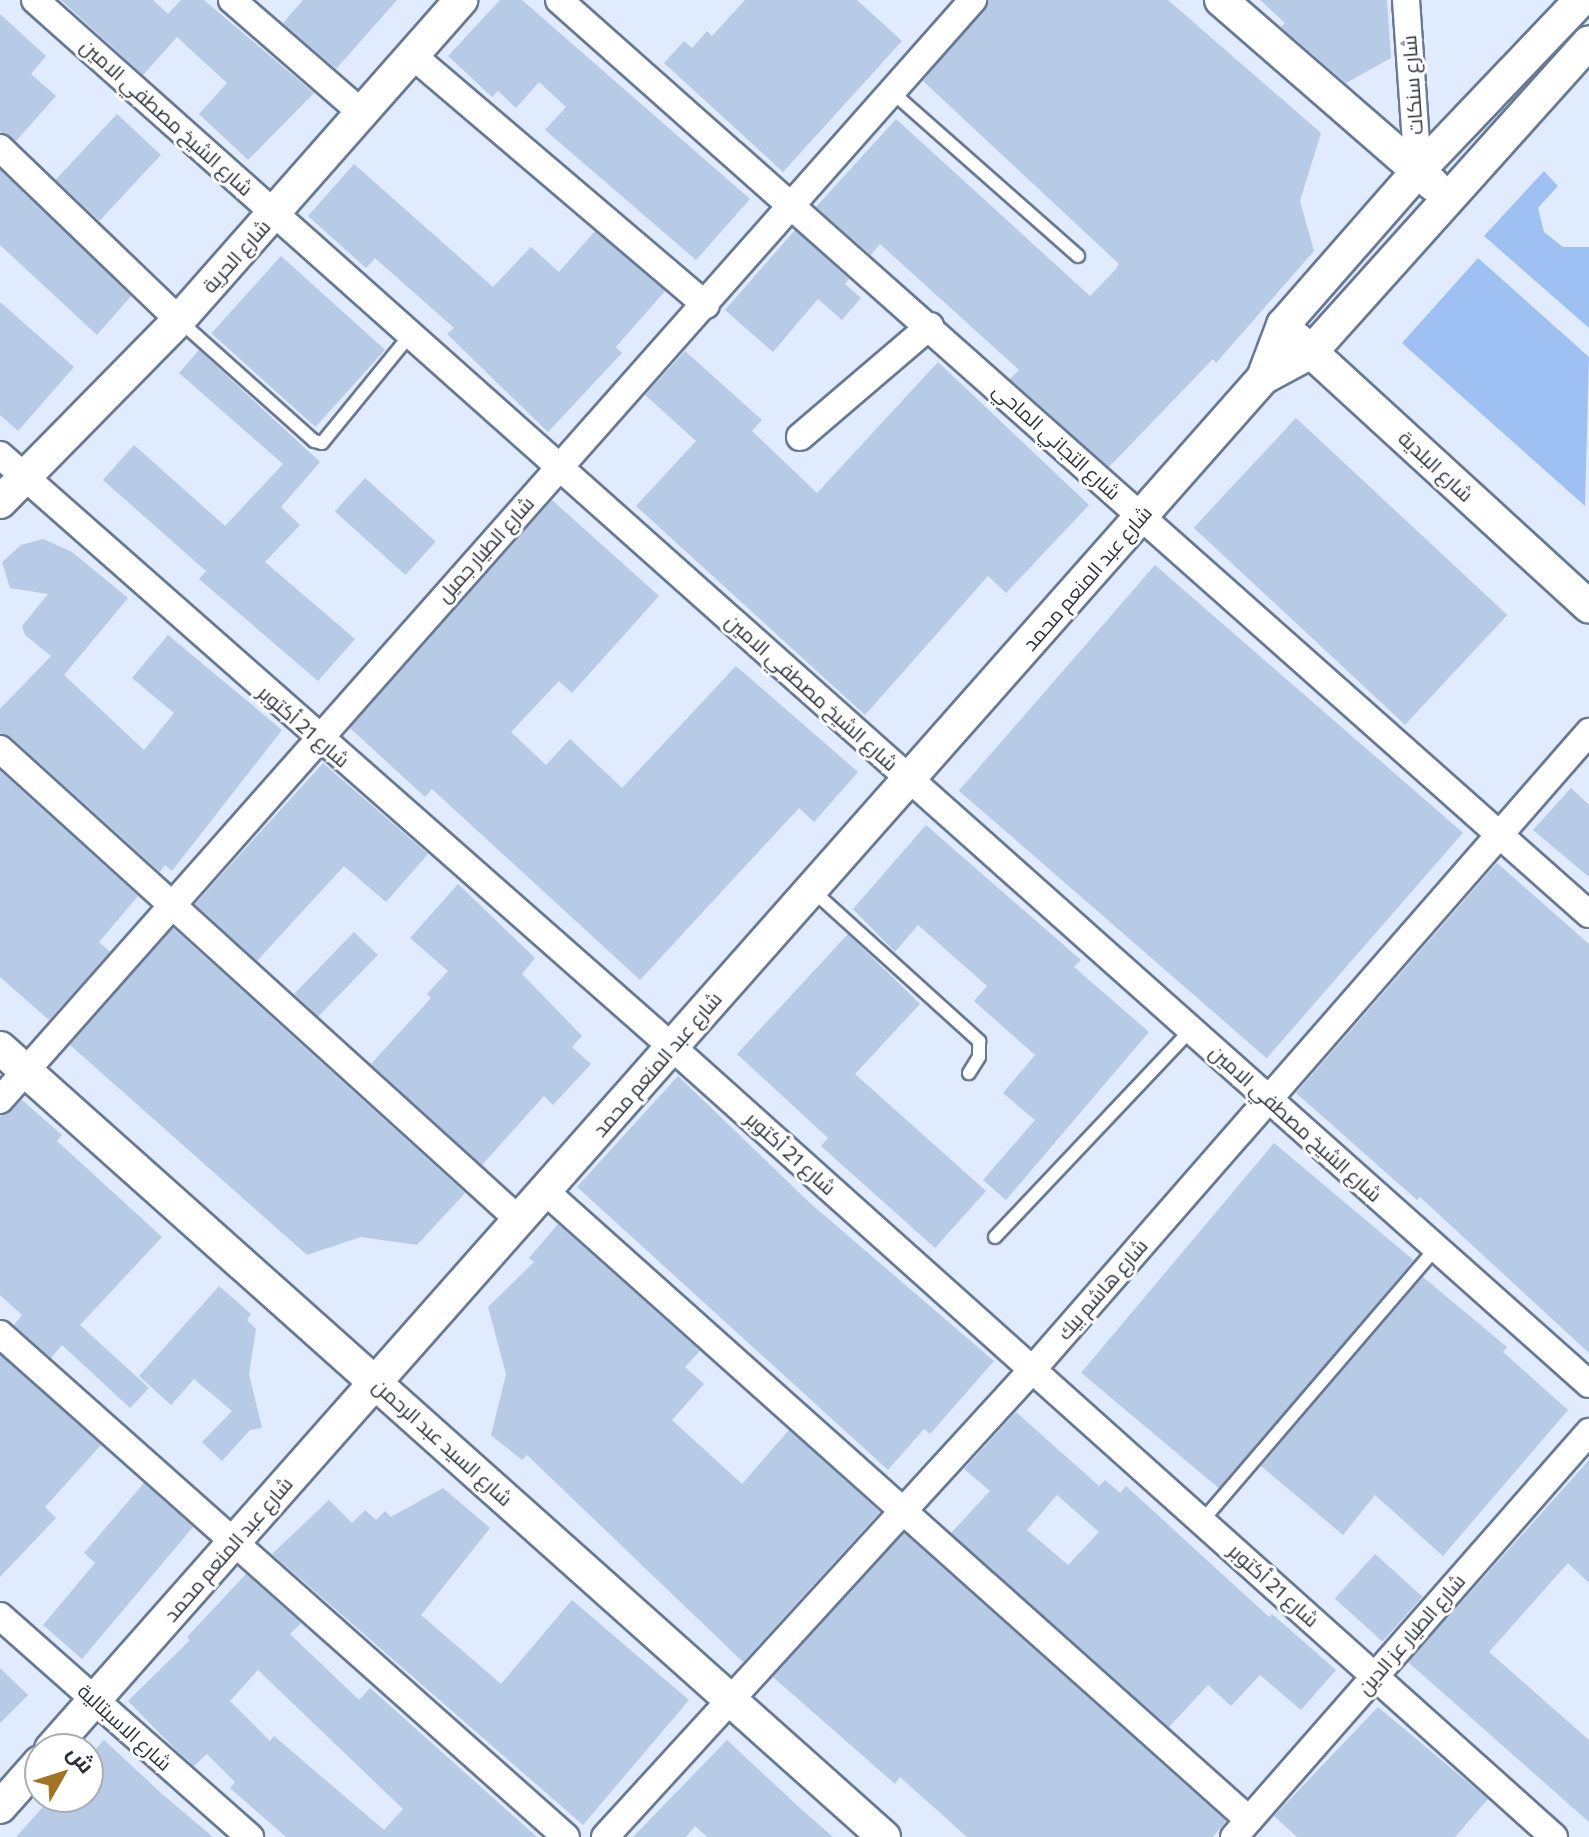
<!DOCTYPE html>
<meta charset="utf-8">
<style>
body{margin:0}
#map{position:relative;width:1589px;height:1837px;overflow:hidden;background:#e0ebfd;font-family:Commissioner,Cairo,sans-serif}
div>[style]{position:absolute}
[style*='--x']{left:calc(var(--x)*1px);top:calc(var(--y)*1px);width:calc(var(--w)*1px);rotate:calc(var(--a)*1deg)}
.green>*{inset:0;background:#9fc0f2}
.building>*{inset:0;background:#b7cae6;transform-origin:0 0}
.roads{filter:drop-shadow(2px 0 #687993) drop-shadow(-2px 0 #687993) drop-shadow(0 2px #687993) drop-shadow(0 -2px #687993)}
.service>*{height:12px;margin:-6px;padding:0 6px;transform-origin:6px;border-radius:6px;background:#fff}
.minor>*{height:26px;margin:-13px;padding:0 13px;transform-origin:13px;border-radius:13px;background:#fff}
.tertiary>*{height:32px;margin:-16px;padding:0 16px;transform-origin:16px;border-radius:16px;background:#fff}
span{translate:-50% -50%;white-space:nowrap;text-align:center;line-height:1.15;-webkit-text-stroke:6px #fff;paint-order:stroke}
.street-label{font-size:20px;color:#2a313c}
.north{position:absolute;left:24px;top:1733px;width:80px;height:80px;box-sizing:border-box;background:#fff;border:2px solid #aaadb1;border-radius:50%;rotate:51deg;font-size:22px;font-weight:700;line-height:32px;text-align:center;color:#2a313c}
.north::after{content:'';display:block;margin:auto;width:28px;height:36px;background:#a07424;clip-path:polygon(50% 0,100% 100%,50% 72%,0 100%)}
</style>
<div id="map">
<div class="green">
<i style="clip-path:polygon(1544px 171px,1558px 186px,1538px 208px,1544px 232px,1563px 247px,1589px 247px,1589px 328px,1484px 236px)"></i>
<i style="clip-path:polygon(1478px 258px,1589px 357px,1585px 506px,1402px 343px)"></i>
</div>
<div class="building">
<i style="clip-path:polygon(61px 0,153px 0,168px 14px,181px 0,204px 0,314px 93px,248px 160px,199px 114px,227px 83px,177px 37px,143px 75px)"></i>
<i style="clip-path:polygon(303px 0,397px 0,336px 69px,283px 23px)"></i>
<i style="clip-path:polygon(500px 0,522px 0,750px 199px,696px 260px,545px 130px,566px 107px,539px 82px,516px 108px,498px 91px,492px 97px,448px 56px)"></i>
<i style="clip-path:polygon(745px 0,857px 0,902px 41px,783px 172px,664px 63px,684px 41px,692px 48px,707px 31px,712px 36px)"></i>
<i style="clip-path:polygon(989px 0,1168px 0,1321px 133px,1300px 201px,1314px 251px,1216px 363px,1213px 359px,1109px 467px,1010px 379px,1019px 370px,880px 244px,871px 255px,816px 207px,896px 119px,1090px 296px,1116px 269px,1119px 264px,923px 81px)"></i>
<i style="clip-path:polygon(1260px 0,1387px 0,1391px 58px,1346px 83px,1281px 27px,1285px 23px)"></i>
<i style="clip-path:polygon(0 14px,46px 56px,31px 74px,56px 96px,16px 141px,0 132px)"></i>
<i style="left:117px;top:114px;width:60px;height:90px;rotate:43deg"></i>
<i style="clip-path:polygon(354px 164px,493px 287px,531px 247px,559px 272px,595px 231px,665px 291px,616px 347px,622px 353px,548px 432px,447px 334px,454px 328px,375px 258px,366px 268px,308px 216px)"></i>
<i style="clip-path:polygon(0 170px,131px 296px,97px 335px,0 245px)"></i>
<i style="clip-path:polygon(795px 230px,849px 279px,845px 284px,861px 298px,842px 320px,818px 299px,773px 352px,725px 310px)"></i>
<i style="left:281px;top:256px;width:140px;height:104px;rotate:42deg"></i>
<i style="clip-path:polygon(0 302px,74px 367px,18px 431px,0 415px)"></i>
<i style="clip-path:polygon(199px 350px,320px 462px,281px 507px,300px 525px,265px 562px,355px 639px,318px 681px,199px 579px,206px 571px,103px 480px,134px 445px,225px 526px,283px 464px,179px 373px)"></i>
<i style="clip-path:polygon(685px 351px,762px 420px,752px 431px,817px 493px,938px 362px,1089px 505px,1006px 593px,988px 576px,865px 715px,636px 506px,696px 441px,645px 395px)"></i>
<i style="left:1296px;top:418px;width:289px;height:150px;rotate:43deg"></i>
<i style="left:365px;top:478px;width:95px;height:45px;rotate:42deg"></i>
<i style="clip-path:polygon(552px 500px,659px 596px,572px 693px,559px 681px,511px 732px,546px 765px,570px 739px,622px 788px,736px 666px,858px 772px,814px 822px,799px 808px,640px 980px,432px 789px,425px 797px,350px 728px)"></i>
<i style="clip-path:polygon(43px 539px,72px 552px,128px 598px,64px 675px,144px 750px,174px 713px,132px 678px,168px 635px,282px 730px,172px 871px,165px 865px,160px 872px,11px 737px,0 733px,0 709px,51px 656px,25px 635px,22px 626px,48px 594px,10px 588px,2px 562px,21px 545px)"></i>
<i style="left:1155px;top:565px;width:408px;height:299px;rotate:41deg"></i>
<i style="clip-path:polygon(323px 763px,428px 854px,386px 902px,344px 866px,257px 961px,195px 904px)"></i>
<i style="clip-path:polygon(0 771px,138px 896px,99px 942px,110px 952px,49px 1020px,0 977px)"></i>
<i style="clip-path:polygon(1571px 788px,1589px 805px,1589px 877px,1533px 830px)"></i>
<i style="clip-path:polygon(926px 825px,1081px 960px,1074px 967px,1149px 1032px,1006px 1200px,983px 1180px,1035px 1120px,1003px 1093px,1035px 1055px,974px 1001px,987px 986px,918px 925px,895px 952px,853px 909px)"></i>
<i style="clip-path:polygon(1497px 863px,1589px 944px,1589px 1353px,1420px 1197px,1417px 1200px,1296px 1093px)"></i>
<i style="clip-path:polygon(458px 884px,535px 958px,522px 974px,582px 1036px,572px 1047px,591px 1064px,553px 1105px,544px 1096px,482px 1165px,371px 1064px,431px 998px,427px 994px,448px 971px,410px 938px)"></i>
<i style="clip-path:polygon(173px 928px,465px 1193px,417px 1245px,361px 1237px,307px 1255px,70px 1045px)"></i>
<i style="left:354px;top:932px;width:33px;height:86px;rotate:44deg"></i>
<i style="clip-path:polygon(848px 934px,920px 1004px,855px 1074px,986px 1191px,935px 1248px,821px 1146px,828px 1138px,737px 1054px)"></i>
<i style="clip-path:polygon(678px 1076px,811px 1204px,994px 1361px,930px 1434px,924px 1429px,888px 1470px,577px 1187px)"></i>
<i style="clip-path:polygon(22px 1100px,62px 1135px,57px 1141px,162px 1237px,80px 1325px,149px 1388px,130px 1408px,62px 1345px,51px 1358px,14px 1325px,22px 1315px,0 1295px,0 1116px)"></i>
<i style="left:1274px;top:1143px;width:182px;height:300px;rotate:40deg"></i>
<i style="clip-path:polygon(558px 1224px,700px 1351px,685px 1367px,704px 1384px,672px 1420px,742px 1484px,789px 1430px,880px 1512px,743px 1662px,527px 1455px,522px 1460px,491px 1435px,506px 1374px,488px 1307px,534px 1262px,529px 1258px)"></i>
<i style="clip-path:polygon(1423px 1277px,1507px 1347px,1503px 1352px,1568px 1410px,1443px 1556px,1375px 1495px,1343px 1535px,1261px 1466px)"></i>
<i style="clip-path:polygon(219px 1286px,251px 1314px,247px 1320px,256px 1329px,249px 1374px,262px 1428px,250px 1430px,222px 1461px,202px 1442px,232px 1411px,194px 1379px,171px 1405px,139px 1376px)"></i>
<i style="clip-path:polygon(0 1355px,101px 1445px,45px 1507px,56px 1518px,0 1577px)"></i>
<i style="clip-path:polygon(evenodd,1016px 1412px,1099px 1486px,1105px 1480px,1120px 1493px,1126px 1486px,1269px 1617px,1272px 1614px,1336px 1670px,1301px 1710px,1260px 1675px,1231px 1706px,1208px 1685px,1169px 1727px,951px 1533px,990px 1491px,964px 1469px,1016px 1412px,1057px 1495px,1099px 1532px,1068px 1565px,1027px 1530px,1057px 1495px)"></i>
<i style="clip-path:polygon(1589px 1460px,1589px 1583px,1568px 1563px,1489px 1652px,1589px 1740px,1589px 1822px,1408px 1662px)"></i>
<i style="clip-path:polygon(144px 1483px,193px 1527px,82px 1659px,43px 1625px,95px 1563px,84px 1553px)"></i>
<i style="clip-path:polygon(443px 1488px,490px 1528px,421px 1615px,501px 1684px,572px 1600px,689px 1700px,583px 1825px,272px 1554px,329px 1500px,352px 1523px,365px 1510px,376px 1520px,385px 1511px,391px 1517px)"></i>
<i style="clip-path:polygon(904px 1533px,1226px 1821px,1213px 1837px,967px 1837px,900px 1777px,895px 1784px,773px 1677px)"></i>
<i style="left:1375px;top:1554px;width:64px;height:60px;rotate:42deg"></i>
<i style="clip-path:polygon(evenodd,246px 1574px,301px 1623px,290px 1634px,359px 1700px,370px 1688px,537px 1837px,286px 1837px,230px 1788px,235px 1782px,207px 1754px,194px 1766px,176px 1750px,128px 1701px,190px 1640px,187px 1637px,246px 1574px,258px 1670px,403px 1809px,384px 1830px,274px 1736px,270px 1741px,230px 1701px,258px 1670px)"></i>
<i style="clip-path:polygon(0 1668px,28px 1695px,0 1723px)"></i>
<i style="clip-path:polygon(1378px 1707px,1488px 1799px,1455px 1837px,1297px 1837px,1274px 1816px)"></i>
<i style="clip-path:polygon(104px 1740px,161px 1793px,213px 1837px,16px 1837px,52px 1797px,88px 1797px,88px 1757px)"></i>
<i style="clip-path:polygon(727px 1740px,801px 1809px,833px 1837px,707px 1837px,695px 1826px,686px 1837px,633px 1837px)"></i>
</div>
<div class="roads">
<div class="service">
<i style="--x:892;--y:92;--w:248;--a:41.4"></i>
<i style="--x:181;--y:322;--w:178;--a:41.8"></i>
<i style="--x:314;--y:441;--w:8;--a:14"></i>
<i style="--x:322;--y:443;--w:141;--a:-50.8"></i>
<i style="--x:811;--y:889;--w:227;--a:42.1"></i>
<i style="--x:979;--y:1041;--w:16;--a:90"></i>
<i style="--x:979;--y:1057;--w:19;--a:122"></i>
<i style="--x:995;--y:1237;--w:285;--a:-46.6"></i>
<i style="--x:1202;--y:1521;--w:360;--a:-49.4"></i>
</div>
<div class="minor">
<i style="--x:35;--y:0;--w:2081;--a:41.69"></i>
<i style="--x:232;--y:0;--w:172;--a:41"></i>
<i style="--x:559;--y:0;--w:1377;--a:41.59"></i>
<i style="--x:1406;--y:0;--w:171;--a:86"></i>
<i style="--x:412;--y:55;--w:386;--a:40.4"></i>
<i style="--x:0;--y:148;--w:248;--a:43.9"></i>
<i style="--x:800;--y:437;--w:171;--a:-40.5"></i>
<i style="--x:0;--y:455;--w:896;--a:41.38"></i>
<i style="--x:672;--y:1047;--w:1184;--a:41.85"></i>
<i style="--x:0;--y:749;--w:701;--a:42.22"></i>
<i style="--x:0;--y:1100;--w:1469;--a:-48.51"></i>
<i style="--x:545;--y:1191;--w:944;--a:41.78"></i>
<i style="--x:0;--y:1334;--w:757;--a:41.63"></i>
<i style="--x:0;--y:1616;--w:334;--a:41.5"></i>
<i style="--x:605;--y:1837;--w:634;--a:-47.56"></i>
<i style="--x:1033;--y:1369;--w:846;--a:-48.88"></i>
<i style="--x:1234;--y:1837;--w:539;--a:-48.76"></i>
</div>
<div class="tertiary">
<i style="--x:1221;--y:0;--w:281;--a:41"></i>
<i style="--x:1297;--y:339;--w:396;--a:42.5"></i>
<i style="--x:1263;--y:378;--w:57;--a:-69.3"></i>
<i style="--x:1283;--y:325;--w:205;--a:-48.8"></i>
<i style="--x:1418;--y:171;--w:236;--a:-46.4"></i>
<i style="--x:0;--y:502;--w:255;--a:-45.5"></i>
<i style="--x:179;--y:320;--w:427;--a:-48.6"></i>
<i style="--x:0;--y:1048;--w:1185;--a:41.75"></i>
<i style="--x:51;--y:1749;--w:1830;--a:-48.52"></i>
<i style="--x:1263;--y:378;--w:55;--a:-28.4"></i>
<i style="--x:1311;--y:352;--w:416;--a:-48.1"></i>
<i style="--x:0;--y:1807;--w:60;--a:-48.4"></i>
</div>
</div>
<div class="street-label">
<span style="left:1412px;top:85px;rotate:-94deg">شارع سنكات</span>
<span style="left:167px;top:117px;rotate:42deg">شارع الشيخ مصطفي الامين</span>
<span style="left:236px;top:256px;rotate:-48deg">شارع الحرية</span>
<span style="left:1057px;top:441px;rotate:42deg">شارع التجاني الماحي</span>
<span style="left:1436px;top:466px;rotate:43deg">شارع البلدية</span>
<span style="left:485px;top:549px;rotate:-48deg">شارع الطيار جميل</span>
<span style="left:1087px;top:578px;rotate:-49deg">شارع عبد المنعم محمد</span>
<span style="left:812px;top:692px;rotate:42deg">شارع الشيخ مصطفي الامين</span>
<span style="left:304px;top:726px;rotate:41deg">شارع 21 أكتوبر</span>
<span style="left:657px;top:1064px;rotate:-49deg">شارع عبد المنعم محمد</span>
<span style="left:1296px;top:1123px;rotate:42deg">شارع الشيخ مصطفي الامين</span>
<span style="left:791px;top:1153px;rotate:42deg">شارع 21 أكتوبر</span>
<span style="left:1102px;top:1289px;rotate:-49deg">شارع هاشم بيك</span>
<span style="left:443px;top:1442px;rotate:42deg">شارع السيد عبد الرحمن</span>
<span style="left:228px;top:1549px;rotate:-49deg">شارع عبد المنعم محمد</span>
<span style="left:1274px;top:1585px;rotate:42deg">شارع 21 أكتوبر</span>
<span style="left:1411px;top:1634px;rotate:-49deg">شارع الطيار عز الدين</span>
<span style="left:125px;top:1727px;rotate:42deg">شارع الاسبتالية</span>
</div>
<div class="north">ش</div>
</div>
